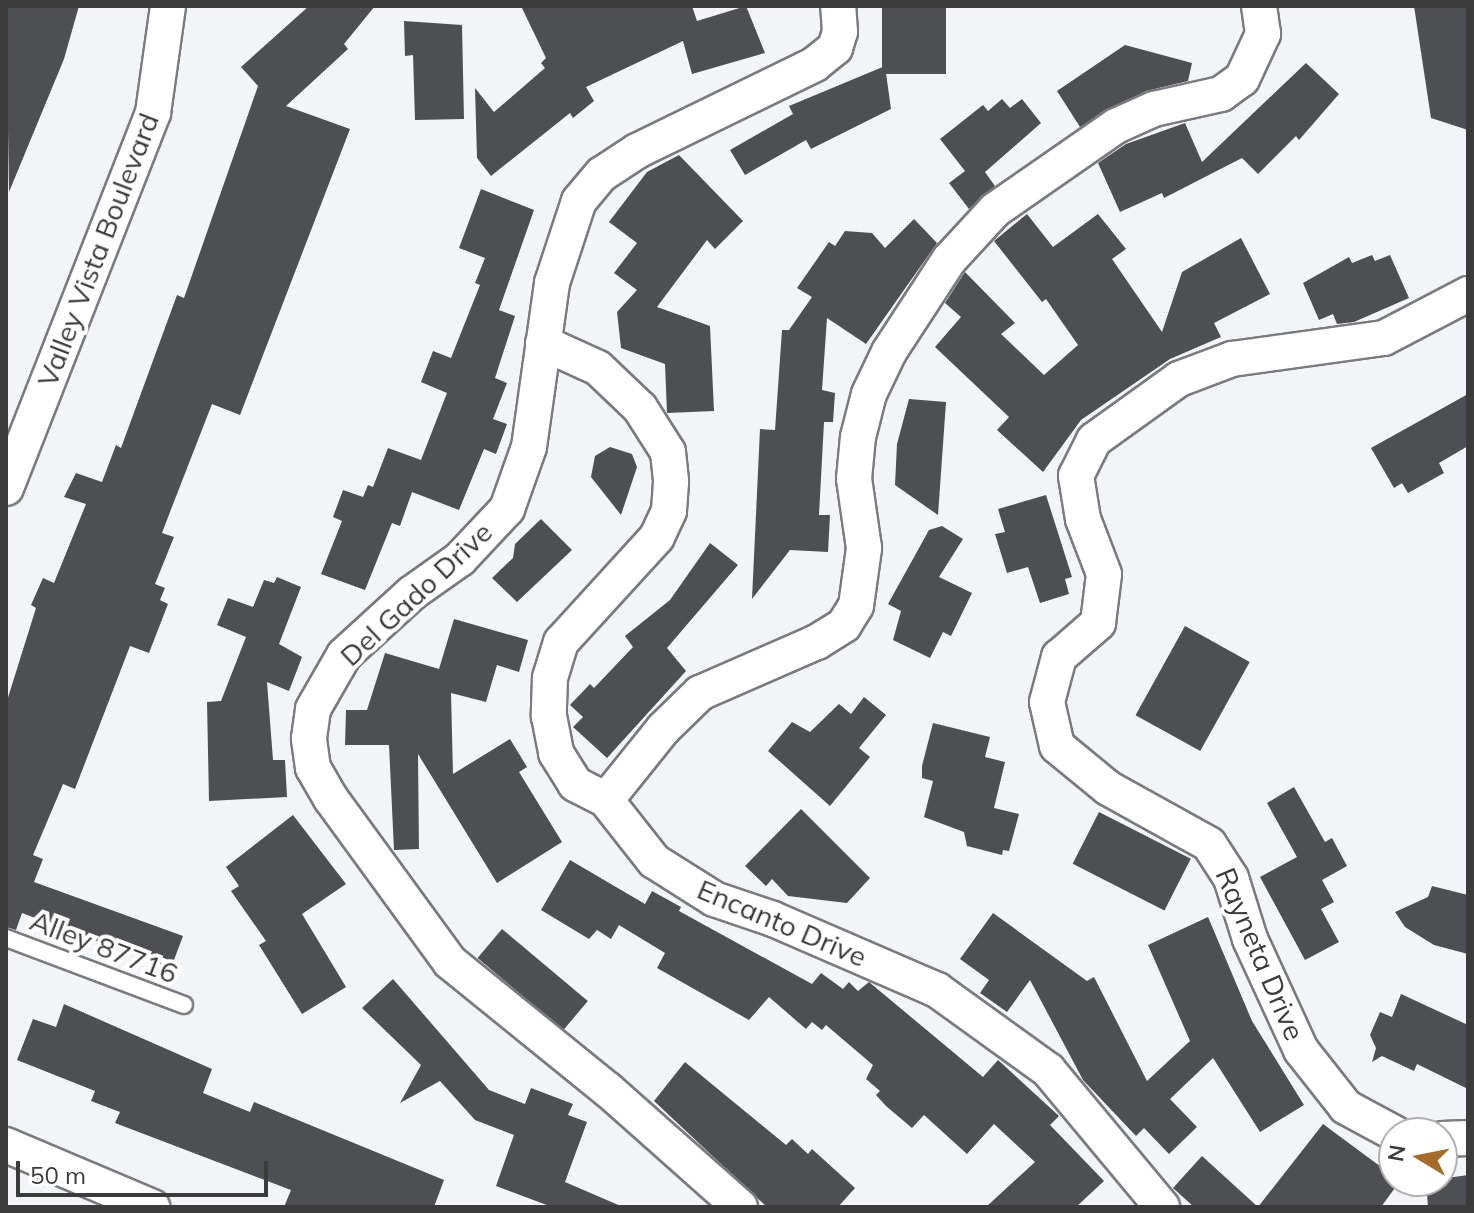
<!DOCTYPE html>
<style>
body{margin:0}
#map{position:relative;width:1474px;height:1213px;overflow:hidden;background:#f3f4f7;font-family:Mulish,sans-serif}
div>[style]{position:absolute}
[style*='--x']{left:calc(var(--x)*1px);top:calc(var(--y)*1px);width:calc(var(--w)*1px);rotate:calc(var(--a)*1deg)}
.building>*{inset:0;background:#4e4f52;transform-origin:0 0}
.roads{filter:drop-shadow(2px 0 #7a7b7e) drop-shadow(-2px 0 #7a7b7e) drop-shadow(0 2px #7a7b7e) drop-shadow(0 -2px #7a7b7e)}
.lane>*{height:16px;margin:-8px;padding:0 8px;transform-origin:8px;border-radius:8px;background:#fff}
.street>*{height:34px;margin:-17px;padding:0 17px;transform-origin:17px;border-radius:17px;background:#fff}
span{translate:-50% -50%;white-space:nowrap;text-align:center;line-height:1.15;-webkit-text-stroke:8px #fff;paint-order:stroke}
.street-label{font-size:28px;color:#3b3b3c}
.frame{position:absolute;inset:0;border:8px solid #3b3b3c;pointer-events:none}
.north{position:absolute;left:1378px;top:1117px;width:80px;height:80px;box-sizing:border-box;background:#fff;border:2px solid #b1b1b1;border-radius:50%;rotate:280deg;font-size:22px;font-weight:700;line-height:32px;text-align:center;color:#3b3b3c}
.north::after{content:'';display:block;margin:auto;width:28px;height:36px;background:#a46b29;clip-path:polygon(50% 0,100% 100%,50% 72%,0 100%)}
.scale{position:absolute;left:16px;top:1161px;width:252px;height:36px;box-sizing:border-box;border:4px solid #3b3b3c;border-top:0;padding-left:10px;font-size:24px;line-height:28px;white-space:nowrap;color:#3b3b3c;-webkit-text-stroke:6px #fff;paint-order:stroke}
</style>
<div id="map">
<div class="building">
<i style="clip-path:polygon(6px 6px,79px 6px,64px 59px,9px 192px)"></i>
<i style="clip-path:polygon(309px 6px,375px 6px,344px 44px,348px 49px,286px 106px,350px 129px,240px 415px,212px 404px,170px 512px,162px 533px,174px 537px,155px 584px,165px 588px,160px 600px,168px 604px,149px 653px,130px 646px,75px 789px,63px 784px,33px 855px,43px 859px,34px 882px,183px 936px,174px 960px,161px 965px,22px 913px,16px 930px,6px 927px,6px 704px,36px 608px,31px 605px,43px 578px,54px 583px,86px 504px,64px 497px,76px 473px,102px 482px,116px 445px,121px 448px,177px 295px,184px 298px,258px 86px,241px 67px)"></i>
<i style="clip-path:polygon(521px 6px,692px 6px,697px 21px,746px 6px,765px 53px,692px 74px,683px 41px,586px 87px,594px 101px,573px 118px,570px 113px,491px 176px,477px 158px,475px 88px,494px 112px,545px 68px,541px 63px,546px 58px)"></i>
<i style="left:882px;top:6px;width:64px;height:68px"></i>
<i style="clip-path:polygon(1414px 6px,1468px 6px,1468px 130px,1431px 118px)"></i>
<i style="clip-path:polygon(404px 21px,462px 25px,464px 119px,415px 120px,413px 55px,405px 56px)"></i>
<i style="clip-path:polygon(1125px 45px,1192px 63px,1188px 81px,1146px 91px,1080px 127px,1057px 91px)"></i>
<i style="clip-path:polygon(1306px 63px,1339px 94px,1299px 140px,1296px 136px,1258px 174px,1242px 158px,1164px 198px,1162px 193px,1120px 212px,1098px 163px,1126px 144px,1185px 123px,1202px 162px)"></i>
<i style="clip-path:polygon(885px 66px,891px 109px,811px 149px,806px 140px,745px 175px,730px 150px,793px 114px,789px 106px)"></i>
<i style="clip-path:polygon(1002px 99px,1010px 108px,1022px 99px,1041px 123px,985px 172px,995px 186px,969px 209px,949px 183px,965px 171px,940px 139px,983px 105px,988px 111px)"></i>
<i style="clip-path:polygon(679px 155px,743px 221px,715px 249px,707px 240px,657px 307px,710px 326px,714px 411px,667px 413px,665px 364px,621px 348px,617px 312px,637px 290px,614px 273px,637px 243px,609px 222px,647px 172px)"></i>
<i style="clip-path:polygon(481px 189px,534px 210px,499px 310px,515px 316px,495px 378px,507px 383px,493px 419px,507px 424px,496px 454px,484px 449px,459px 510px,412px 492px,400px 526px,392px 523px,365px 590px,321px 574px,342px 521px,333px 517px,343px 490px,363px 497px,368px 485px,373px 487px,388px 448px,421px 460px,447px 393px,421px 382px,433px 351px,451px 358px,480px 285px,475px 283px,485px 258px,459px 248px)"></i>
<i style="clip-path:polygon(1027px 214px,1053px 247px,1098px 214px,1126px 249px,1112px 259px,1162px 332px,1182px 272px,1241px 238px,1270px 294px,1214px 323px,1221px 337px,1170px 359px,1081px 420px,1043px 472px,997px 430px,1009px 417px,935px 347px,961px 317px,945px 303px,965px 272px,1015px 323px,1001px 334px,1044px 375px,1078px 345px,1046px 299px,1042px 302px,994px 241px)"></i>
<i style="clip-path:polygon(914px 219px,937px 243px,866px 344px,827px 318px,822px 390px,835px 393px,833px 422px,824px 422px,819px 515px,830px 515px,828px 552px,790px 550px,752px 599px,760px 429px,775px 430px,782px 330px,789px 330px,812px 297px,797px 288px,829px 242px,835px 246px,845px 231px,872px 233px,885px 248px)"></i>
<i style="clip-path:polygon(1372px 255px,1375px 261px,1390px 255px,1409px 298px,1354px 322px,1337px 324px,1333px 314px,1319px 320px,1303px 283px,1349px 257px,1352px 263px)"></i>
<i style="clip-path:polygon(1468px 394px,1468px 446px,1439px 463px,1444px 473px,1408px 493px,1402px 483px,1394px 488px,1371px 448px)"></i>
<i style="clip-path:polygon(909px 399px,946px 402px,938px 515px,895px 485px,897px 444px)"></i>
<i style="clip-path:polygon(610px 447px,632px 454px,637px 467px,621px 515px,591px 477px,595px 456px)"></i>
<i style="clip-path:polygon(1046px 495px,1072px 577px,1065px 579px,1069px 594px,1040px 603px,1028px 567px,1007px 573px,995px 534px,1005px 532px,998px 509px)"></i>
<i style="clip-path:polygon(541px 519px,572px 550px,517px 602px,492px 578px,513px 558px,515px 544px)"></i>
<i style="clip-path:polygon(942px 526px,963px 539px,939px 577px,972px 593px,951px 636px,943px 632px,930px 658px,893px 640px,901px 611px,888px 604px,929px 530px)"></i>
<i style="clip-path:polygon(710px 543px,738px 565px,667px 648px,686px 671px,607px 758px,573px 727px,583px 717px,570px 705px,590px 684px,594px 688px,633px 647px,625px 636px,670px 600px)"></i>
<i style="clip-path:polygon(277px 577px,301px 587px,279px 644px,302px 657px,289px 691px,267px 682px,273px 760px,285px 760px,287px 797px,209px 801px,207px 702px,221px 701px,246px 637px,217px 625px,228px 598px,253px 607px,264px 580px,274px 583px)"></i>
<i style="clip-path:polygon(454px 619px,528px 640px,519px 672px,497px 665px,486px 702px,451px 693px,453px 774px,510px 739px,527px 767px,519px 772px,562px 842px,497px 883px,418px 754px,419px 849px,394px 850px,389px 745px,345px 745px,346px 710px,367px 710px,385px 653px,439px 669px)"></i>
<i style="left:1185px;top:626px;width:74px;height:102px;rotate:29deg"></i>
<i style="clip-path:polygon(864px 697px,886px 715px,859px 748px,870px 757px,830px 806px,768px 751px,792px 722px,810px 732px,839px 704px,851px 714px)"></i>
<i style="clip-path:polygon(933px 723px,990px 737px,985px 757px,1005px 762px,994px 808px,1019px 814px,1009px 851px,1003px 850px,1002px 855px,967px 846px,964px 832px,924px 817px,933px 781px,922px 778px,922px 766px)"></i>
<i style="clip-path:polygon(1294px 787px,1325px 842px,1332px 838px,1347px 866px,1322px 880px,1334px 902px,1321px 909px,1339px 942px,1305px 960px,1260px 877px,1297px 857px,1267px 803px)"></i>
<i style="clip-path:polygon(801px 809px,870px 878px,847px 903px,788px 896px,772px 879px,766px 886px,745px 866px)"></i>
<i style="left:1099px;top:812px;width:103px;height:58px;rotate:27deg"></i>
<i style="clip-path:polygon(293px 815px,346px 884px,302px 914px,346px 987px,302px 1014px,259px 945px,266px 941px,231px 891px,239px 886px,226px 867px)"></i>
<i style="clip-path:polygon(570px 860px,645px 904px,652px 891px,681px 907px,679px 911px,812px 984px,821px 973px,843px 989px,849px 982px,858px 991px,869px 982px,983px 1077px,998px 1060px,1059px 1116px,1050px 1125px,1104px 1181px,1076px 1207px,986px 1207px,1035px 1162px,994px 1124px,967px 1154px,924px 1115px,912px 1128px,886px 1106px,876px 1095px,880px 1091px,866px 1079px,873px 1065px,826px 1025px,822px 1030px,812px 1022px,806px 1029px,769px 997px,749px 1020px,657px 968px,665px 953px,619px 925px,611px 939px,597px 930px,589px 939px,541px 910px)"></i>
<i style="clip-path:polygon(1432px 886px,1468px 895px,1468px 954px,1434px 945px,1405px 927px,1395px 912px,1428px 897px)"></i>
<i style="clip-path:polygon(993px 913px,1087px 981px,1094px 977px,1147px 1081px,1190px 1041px,1148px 945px,1208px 917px,1252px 1021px,1304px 1105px,1260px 1132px,1213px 1058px,1170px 1099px,1197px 1127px,1169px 1154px,1144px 1128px,1136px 1136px,1083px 1080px,1030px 980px,1007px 1012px,980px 993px,989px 980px,960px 959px)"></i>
<i style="left:502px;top:929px;width:112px;height:38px;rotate:40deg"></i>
<i style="clip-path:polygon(393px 979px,489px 1090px,525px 1104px,531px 1088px,573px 1104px,568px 1115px,587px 1122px,565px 1182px,623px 1207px,552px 1207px,496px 1186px,514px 1135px,475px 1120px,440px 1081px,400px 1103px,421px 1065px,362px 1008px)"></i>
<i style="clip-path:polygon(1401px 994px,1468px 1025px,1468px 1089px,1417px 1064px,1414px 1071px,1382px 1056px,1372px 1062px,1376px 1048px,1370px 1035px,1380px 1012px,1392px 1017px)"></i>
<i style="clip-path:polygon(64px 1004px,212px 1069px,203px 1093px,250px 1112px,254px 1102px,444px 1180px,434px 1207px,284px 1207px,291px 1190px,115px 1123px,120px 1112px,91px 1101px,95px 1091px,17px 1060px,33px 1019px,56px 1027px)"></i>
<i style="clip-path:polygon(685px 1062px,786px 1145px,792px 1139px,808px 1154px,812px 1149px,855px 1188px,838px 1207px,767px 1207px,654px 1101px)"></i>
<i style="clip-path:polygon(1323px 1124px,1400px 1181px,1381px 1207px,1194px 1207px,1173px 1188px,1202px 1156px,1258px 1207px)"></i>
<i style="clip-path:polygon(1468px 1175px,1468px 1207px,1428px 1207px,1426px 1181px)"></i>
</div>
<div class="roads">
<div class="lane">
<i style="--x:6;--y:938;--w:190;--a:20.6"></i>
</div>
<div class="street">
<i style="--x:543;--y:343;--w:60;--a:24.4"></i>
<i style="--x:598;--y:368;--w:58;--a:43.6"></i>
<i style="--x:640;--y:408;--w:52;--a:57.5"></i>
<i style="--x:668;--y:452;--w:30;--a:84"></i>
<i style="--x:671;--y:482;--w:29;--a:94"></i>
<i style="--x:669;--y:511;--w:29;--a:115"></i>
<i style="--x:657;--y:537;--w:142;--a:132.4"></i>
<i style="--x:561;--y:642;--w:38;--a:107"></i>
<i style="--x:550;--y:678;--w:38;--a:92"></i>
<i style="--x:549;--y:716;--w:38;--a:79"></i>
<i style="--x:556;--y:753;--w:36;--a:58"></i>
<i style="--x:575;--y:784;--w:35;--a:27"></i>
<i style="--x:606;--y:800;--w:78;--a:51.8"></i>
<i style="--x:654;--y:861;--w:71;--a:32.3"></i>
<i style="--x:714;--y:899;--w:62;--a:18.7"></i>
<i style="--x:773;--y:919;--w:179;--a:23.4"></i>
<i style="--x:937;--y:990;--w:137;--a:35.8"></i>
<i style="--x:1048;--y:1070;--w:178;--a:50.2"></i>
<i style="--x:6;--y:488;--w:403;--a:-68.6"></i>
<i style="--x:153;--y:113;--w:108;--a:-82"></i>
<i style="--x:606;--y:800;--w:91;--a:-51.2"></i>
<i style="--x:663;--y:729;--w:52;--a:-44.2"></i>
<i style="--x:700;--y:693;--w:128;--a:-23.6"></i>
<i style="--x:817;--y:642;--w:32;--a:-32"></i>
<i style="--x:844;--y:625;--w:22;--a:-58"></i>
<i style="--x:856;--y:606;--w:59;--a:-82.1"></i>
<i style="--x:864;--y:548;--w:70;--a:-98.2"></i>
<i style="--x:854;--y:479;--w:42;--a:-84.6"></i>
<i style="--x:858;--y:437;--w:44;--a:-75.7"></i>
<i style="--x:869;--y:394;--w:47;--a:-64.5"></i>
<i style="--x:889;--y:352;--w:110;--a:-56.9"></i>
<i style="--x:949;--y:260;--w:68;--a:-47.4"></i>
<i style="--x:995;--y:210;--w:147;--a:-34.8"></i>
<i style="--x:1116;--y:126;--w:42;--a:-24.1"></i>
<i style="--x:1154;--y:109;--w:69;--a:-12.6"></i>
<i style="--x:1221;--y:94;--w:26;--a:-36"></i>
<i style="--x:1242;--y:79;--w:50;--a:-65"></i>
<i style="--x:1263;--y:34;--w:28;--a:-98"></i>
<i style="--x:1394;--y:1133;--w:55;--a:-151.6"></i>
<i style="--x:1346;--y:1107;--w:73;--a:-128.3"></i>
<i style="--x:1301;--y:1050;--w:122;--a:-114.7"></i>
<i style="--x:1250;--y:939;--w:64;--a:-107.3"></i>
<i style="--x:1231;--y:878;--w:40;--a:-122.9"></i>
<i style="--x:1209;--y:844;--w:115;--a:-151"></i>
<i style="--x:1108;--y:788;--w:66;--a:-140.5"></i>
<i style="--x:1057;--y:746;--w:45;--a:-102.8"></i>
<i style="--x:1047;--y:702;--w:47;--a:-75.1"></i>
<i style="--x:1059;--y:657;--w:52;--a:-41.1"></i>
<i style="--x:1098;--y:623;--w:49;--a:-83"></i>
<i style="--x:1104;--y:574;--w:59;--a:-110.9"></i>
<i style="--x:1083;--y:519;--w:44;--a:-99.2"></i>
<i style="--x:1076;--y:476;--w:40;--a:-63.4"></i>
<i style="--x:1094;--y:440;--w:105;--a:-35.7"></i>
<i style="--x:1179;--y:379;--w:57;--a:-20.7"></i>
<i style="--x:1232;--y:359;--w:153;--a:-7.9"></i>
<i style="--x:1384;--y:338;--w:95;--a:-27.6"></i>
<i style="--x:1442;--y:1139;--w:26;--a:-2"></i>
<i style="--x:6;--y:1145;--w:159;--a:23"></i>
<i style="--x:740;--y:1207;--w:176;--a:-138.4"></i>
<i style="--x:608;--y:1090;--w:203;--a:-141"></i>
<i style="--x:450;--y:962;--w:202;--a:-126.1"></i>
<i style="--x:331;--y:799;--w:36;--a:-120"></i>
<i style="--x:313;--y:768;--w:30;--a:-98"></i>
<i style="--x:309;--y:738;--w:29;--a:-82"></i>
<i style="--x:313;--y:709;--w:62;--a:-60.1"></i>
<i style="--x:344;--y:655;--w:92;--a:-42.4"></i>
<i style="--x:412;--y:593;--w:59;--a:-35.3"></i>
<i style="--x:460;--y:559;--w:69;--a:-46.8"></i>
<i style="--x:507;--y:509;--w:66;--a:-70.5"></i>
<i style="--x:529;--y:447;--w:166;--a:-82"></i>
<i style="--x:552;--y:283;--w:86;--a:-71.8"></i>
<i style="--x:579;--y:201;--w:35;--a:-50"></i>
<i style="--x:602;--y:174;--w:42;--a:-33.3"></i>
<i style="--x:637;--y:151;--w:198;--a:-26"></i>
<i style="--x:815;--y:64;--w:26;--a:-39"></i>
<i style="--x:835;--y:48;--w:17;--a:-73"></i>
<i style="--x:840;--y:32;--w:26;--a:-94"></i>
</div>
</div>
<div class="street-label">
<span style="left:98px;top:250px;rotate:-69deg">Valley Vista Boulevard</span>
<span style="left:416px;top:594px;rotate:-43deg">Del Gado Drive</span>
<span style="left:782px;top:923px;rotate:23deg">Encanto Drive</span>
<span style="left:104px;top:947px;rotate:21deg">Alley 87716</span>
<span style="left:1260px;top:954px;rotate:67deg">Rayneta Drive</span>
</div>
<div class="frame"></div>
<div class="north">N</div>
<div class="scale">50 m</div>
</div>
